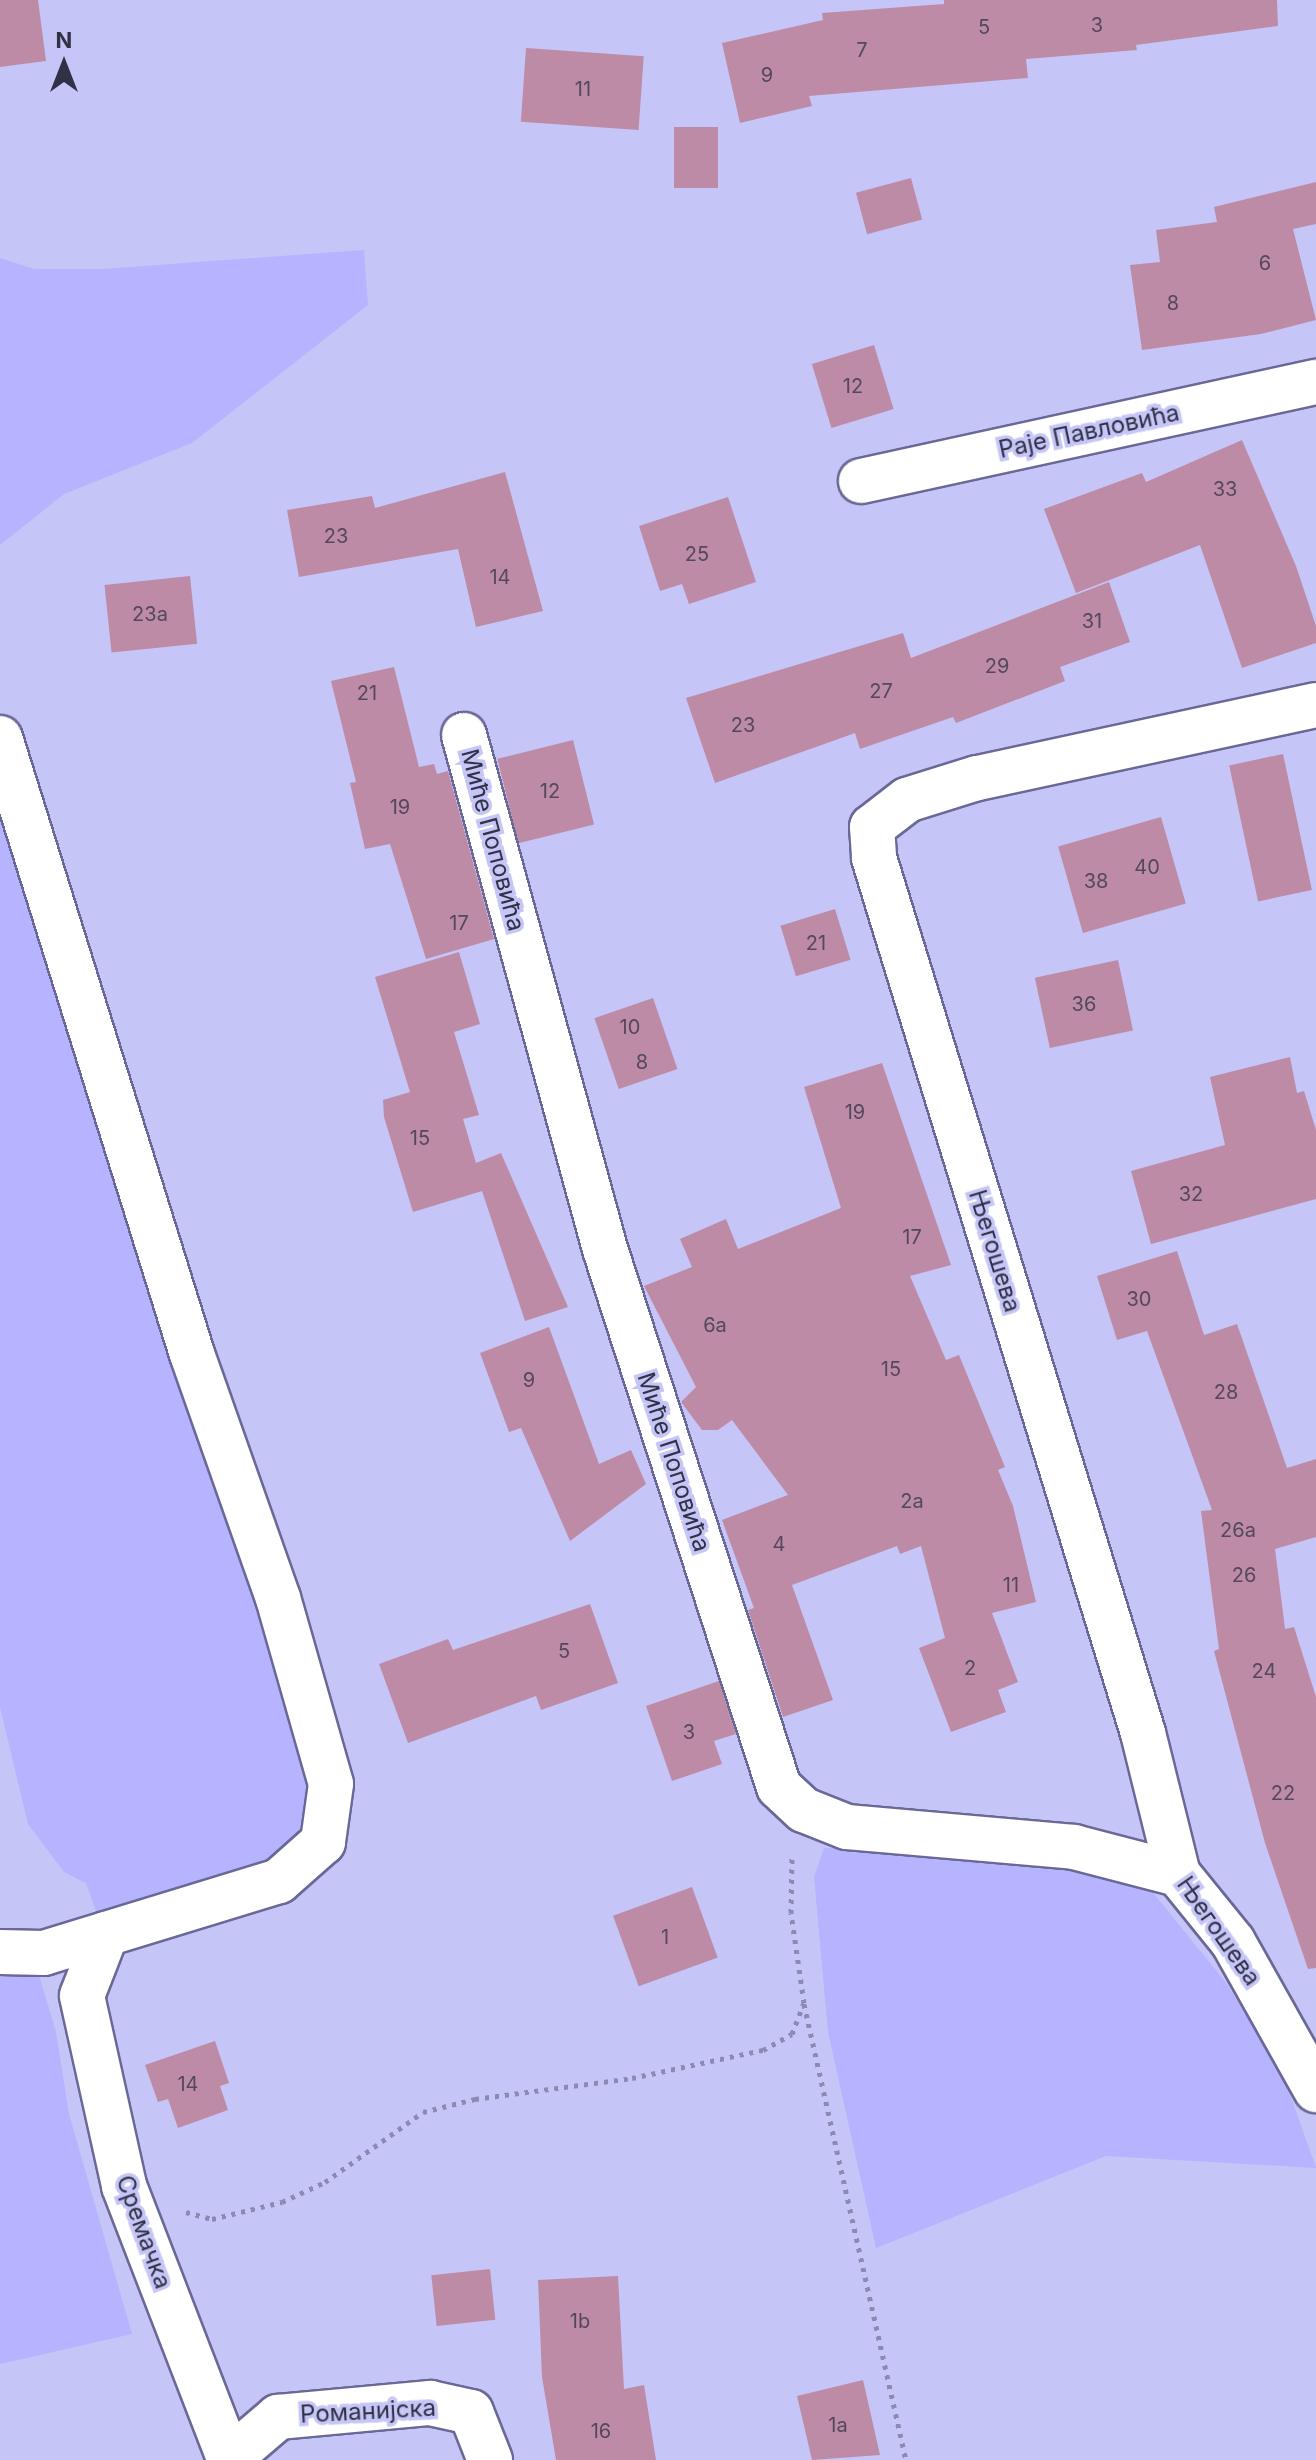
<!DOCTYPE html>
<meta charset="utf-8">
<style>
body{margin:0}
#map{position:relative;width:1316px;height:2460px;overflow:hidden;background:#c5c5f8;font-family:Inter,sans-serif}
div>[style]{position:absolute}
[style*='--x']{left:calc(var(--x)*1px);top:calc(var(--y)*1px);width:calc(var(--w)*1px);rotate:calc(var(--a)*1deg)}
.green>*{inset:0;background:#b6b3ff}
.building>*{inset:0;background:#bd8ba6;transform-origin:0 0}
.path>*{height:5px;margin-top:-2.5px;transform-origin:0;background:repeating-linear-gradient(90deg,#8b8bb1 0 4px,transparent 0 10px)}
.roads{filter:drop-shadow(2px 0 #6a6896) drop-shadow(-2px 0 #6a6896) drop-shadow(0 2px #6a6896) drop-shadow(0 -2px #6a6896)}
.minor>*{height:44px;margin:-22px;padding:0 22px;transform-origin:22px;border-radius:22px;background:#fff}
span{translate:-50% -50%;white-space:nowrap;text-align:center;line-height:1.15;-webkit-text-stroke:7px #c5c5f8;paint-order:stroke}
.number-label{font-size:20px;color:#54485d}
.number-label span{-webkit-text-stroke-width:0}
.street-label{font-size:24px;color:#313145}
.north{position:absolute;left:24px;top:24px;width:80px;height:80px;-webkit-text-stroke:6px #c5c5f8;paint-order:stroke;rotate:0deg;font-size:22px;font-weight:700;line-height:32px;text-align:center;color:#313145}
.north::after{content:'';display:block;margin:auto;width:28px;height:36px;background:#313145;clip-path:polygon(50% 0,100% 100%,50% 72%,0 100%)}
</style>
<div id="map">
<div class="green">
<i style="clip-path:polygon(364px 250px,368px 305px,192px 443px,64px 494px,0 545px,0 258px,34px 269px,103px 269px)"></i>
<i style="clip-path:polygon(0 805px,320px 1792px,300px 1833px,274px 1866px,98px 1916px,86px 1883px,64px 1872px,28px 1824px,0 1707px)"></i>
<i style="clip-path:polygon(904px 1847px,1087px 1870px,1146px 1884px,1227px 1984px,1286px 2083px,1316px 2168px,1106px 2156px,876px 2248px,828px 2032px,814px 1877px,824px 1848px)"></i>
<i style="clip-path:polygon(0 1965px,39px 1975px,56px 2032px,69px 2114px,132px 2334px,0 2364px)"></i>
</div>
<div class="building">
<i style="clip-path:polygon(0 0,38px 0,46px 61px,0 67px)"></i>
<i style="clip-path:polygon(944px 0,1277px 0,1278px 26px,1136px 45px,1137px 50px,1026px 59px,1028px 78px,809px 96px,812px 106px,740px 123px,722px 43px,823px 20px,822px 13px,944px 4px)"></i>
<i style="left:526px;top:48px;width:118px;height:74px;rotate:4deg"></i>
<i style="left:674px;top:127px;width:44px;height:61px"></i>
<i style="left:911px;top:178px;width:43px;height:57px;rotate:75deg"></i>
<i style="clip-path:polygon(1316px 182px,1316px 224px,1293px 229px,1316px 320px,1261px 334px,1142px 350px,1130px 265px,1160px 262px,1156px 230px,1217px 222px,1214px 207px)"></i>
<i style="left:874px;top:345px;width:67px;height:65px;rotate:73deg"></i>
<i style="clip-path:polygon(1242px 440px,1296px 566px,1316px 626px,1316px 643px,1242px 668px,1200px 545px,1076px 593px,1044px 509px,1142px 473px,1146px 482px)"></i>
<i style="clip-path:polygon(505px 472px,543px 611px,476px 627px,458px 549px,299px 577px,287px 510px,372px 496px,375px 508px)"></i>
<i style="clip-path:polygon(728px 497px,756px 582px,689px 604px,682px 584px,660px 591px,639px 526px)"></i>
<i style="left:190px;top:576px;width:68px;height:86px;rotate:84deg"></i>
<i style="clip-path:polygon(1109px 582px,1130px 642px,1060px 667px,1065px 681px,956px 723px,953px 717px,860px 749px,855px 733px,715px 783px,686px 698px,903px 633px,911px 658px)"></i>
<i style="clip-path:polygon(394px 667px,419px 767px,434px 764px,437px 774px,448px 771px,494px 939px,426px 959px,390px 844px,365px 849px,350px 783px,356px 782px,331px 681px)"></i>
<i style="left:573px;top:740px;width:87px;height:78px;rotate:76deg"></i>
<i style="left:1283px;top:754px;width:139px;height:55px;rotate:78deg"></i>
<i style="left:1161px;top:817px;width:90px;height:107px;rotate:74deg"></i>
<i style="left:835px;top:909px;width:53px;height:57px;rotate:73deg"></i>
<i style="clip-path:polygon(459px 952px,480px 1024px,454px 1032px,479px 1115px,463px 1119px,476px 1163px,501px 1153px,568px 1307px,525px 1321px,482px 1191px,413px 1212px,384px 1117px,383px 1100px,410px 1092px,375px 977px)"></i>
<i style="left:1118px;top:960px;width:72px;height:85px;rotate:78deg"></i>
<i style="left:653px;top:998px;width:75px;height:62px;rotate:71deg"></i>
<i style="clip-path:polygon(1290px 1057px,1297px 1093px,1304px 1091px,1316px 1130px,1316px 1199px,1151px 1244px,1131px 1171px,1225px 1145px,1210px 1077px)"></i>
<i style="clip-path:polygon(882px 1063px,951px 1265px,910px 1276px,946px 1360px,959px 1355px,1005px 1467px,998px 1470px,1013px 1506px,1036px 1602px,992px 1613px,1018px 1682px,998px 1690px,1006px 1712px,951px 1732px,919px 1648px,945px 1638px,921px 1546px,900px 1554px,897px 1546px,792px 1585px,833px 1700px,783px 1717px,748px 1610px,754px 1608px,722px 1520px,788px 1495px,732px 1420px,718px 1430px,702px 1430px,681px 1402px,696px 1387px,644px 1286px,692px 1267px,680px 1239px,726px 1219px,738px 1249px,841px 1208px,804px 1087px)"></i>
<i style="clip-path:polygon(1177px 1251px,1204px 1335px,1237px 1324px,1287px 1468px,1316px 1459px,1316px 1537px,1275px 1549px,1285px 1629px,1294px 1627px,1316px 1697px,1316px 1968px,1308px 1969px,1265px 1843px,1214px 1651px,1219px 1649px,1201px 1511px,1212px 1510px,1147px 1331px,1117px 1340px,1097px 1276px)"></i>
<i style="clip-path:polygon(549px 1327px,599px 1464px,631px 1450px,646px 1484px,570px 1541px,521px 1428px,509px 1432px,480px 1353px)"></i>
<i style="clip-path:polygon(590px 1604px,618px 1683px,541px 1710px,536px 1696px,408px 1743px,379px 1664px,448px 1639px,453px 1650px)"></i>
<i style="clip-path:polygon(719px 1681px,736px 1734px,714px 1741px,722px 1764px,672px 1781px,646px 1706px)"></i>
<i style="left:692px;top:1887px;width:75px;height:84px;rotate:70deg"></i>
<i style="clip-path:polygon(215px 2041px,229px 2083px,220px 2086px,228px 2110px,178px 2128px,168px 2099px,158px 2102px,145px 2065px)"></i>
<i style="left:490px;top:2269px;width:51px;height:59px;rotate:84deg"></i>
<i style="clip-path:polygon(618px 2276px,624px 2389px,644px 2385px,656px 2460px,556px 2460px,542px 2377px,538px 2280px)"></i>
<i style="clip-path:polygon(863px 2380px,880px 2455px,812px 2460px,797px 2396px)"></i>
</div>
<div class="path">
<i style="--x:804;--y:2004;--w:467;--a:77.4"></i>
<i style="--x:186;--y:2212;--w:27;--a:15"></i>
<i style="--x:212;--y:2219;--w:72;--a:-13.7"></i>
<i style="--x:282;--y:2202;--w:47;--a:-24.9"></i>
<i style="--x:325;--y:2182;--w:120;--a:-35.5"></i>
<i style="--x:423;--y:2112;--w:54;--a:-14"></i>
<i style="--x:475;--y:2099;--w:158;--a:-7.6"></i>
<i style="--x:632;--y:2078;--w:134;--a:-12.1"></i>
<i style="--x:763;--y:2050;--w:33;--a:-29"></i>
<i style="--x:792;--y:2034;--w:33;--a:-69"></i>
<i style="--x:804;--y:2003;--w:91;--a:-98.2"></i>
<i style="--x:791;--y:1913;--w:56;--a:-89"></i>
</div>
<div class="roads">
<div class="minor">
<i style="--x:861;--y:481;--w:466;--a:-12.3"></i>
<i style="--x:1316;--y:705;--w:347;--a:167.8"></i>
<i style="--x:977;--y:778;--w:73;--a:162.6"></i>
<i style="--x:907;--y:800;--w:44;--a:142.4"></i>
<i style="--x:872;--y:827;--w:31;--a:86"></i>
<i style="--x:874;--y:858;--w:915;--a:72.91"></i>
<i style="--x:1143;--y:1733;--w:145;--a:76.1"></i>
<i style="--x:1178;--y:1874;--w:87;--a:51"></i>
<i style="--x:1233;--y:1942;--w:170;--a:60.7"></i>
<i style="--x:464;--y:735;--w:533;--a:74.66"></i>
<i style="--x:605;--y:1249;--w:565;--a:72.08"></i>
<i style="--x:779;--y:1787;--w:34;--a:43"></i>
<i style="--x:804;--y:1810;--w:46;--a:21.6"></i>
<i style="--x:847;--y:1827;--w:228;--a:5"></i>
<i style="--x:1074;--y:1847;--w:107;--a:14.6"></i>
<i style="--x:0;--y:738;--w:645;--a:72.69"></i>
<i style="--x:192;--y:1354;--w:259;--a:70.6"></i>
<i style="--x:278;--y:1598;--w:193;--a:74.1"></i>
<i style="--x:331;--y:1784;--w:59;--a:97.9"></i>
<i style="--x:323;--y:1842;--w:59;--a:138.4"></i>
<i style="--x:279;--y:1881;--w:246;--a:163"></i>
<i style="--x:44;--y:1953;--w:44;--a:-178.7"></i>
<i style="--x:106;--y:1934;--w:66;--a:111.2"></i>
<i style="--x:82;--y:1996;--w:195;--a:77.5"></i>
<i style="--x:124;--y:2186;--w:294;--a:68.9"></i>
<i style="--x:229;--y:2459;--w:65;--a:-40.6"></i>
<i style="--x:278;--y:2417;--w:153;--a:-5.3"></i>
<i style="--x:430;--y:2403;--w:42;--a:12.4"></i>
<i style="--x:471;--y:2412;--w:52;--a:68.4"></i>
</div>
</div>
<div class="number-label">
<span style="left:1097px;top:25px">3</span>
<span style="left:984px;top:27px">5</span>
<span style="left:862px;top:50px">7</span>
<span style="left:767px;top:75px">9</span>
<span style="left:583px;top:89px">11</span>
<span style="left:1265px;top:263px">6</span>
<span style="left:1173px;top:303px">8</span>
<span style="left:853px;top:386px">12</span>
<span style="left:1225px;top:489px">33</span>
<span style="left:336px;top:536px">23</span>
<span style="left:697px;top:554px">25</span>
<span style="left:500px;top:577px">14</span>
<span style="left:150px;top:614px">23a</span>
<span style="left:1092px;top:621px">31</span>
<span style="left:997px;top:666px">29</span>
<span style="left:881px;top:691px">27</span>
<span style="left:367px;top:693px">21</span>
<span style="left:743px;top:725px">23</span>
<span style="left:550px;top:791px">12</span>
<span style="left:400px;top:807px">19</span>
<span style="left:1147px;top:867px">40</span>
<span style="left:1096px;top:881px">38</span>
<span style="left:459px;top:923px">17</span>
<span style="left:816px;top:943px">21</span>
<span style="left:1084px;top:1004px">36</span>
<span style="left:630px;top:1027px">10</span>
<span style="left:642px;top:1062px">8</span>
<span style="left:855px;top:1112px">19</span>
<span style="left:420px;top:1138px">15</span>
<span style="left:1191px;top:1194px">32</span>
<span style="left:912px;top:1237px">17</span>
<span style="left:1139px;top:1299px">30</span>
<span style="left:715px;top:1325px">6a</span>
<span style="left:891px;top:1369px">15</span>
<span style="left:529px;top:1380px">9</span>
<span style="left:1226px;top:1392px">28</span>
<span style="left:912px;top:1501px">2a</span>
<span style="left:1238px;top:1530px">26a</span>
<span style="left:779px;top:1544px">4</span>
<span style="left:1244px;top:1575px">26</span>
<span style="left:1011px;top:1585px">11</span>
<span style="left:564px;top:1651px">5</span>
<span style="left:970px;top:1668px">2</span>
<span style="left:1264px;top:1671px">24</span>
<span style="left:689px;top:1732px">3</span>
<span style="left:1283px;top:1793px">22</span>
<span style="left:665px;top:1937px">1</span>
<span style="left:188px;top:2084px">14</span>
<span style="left:580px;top:2321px">1b</span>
<span style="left:838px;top:2425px">1a</span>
<span style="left:601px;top:2431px">16</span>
</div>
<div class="street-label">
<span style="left:1089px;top:431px;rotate:-12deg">Раје Павловића</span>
<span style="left:493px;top:840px;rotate:75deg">Миће Поповића</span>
<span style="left:995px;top:1251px;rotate:73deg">Његошева</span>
<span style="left:674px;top:1462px;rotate:72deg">Миће Поповића</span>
<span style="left:1219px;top:1931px;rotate:55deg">Његошева</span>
<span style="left:144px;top:2232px;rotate:70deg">Сремачка</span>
<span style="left:368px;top:2411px;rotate:-3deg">Романијска</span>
</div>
<div class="north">N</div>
</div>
